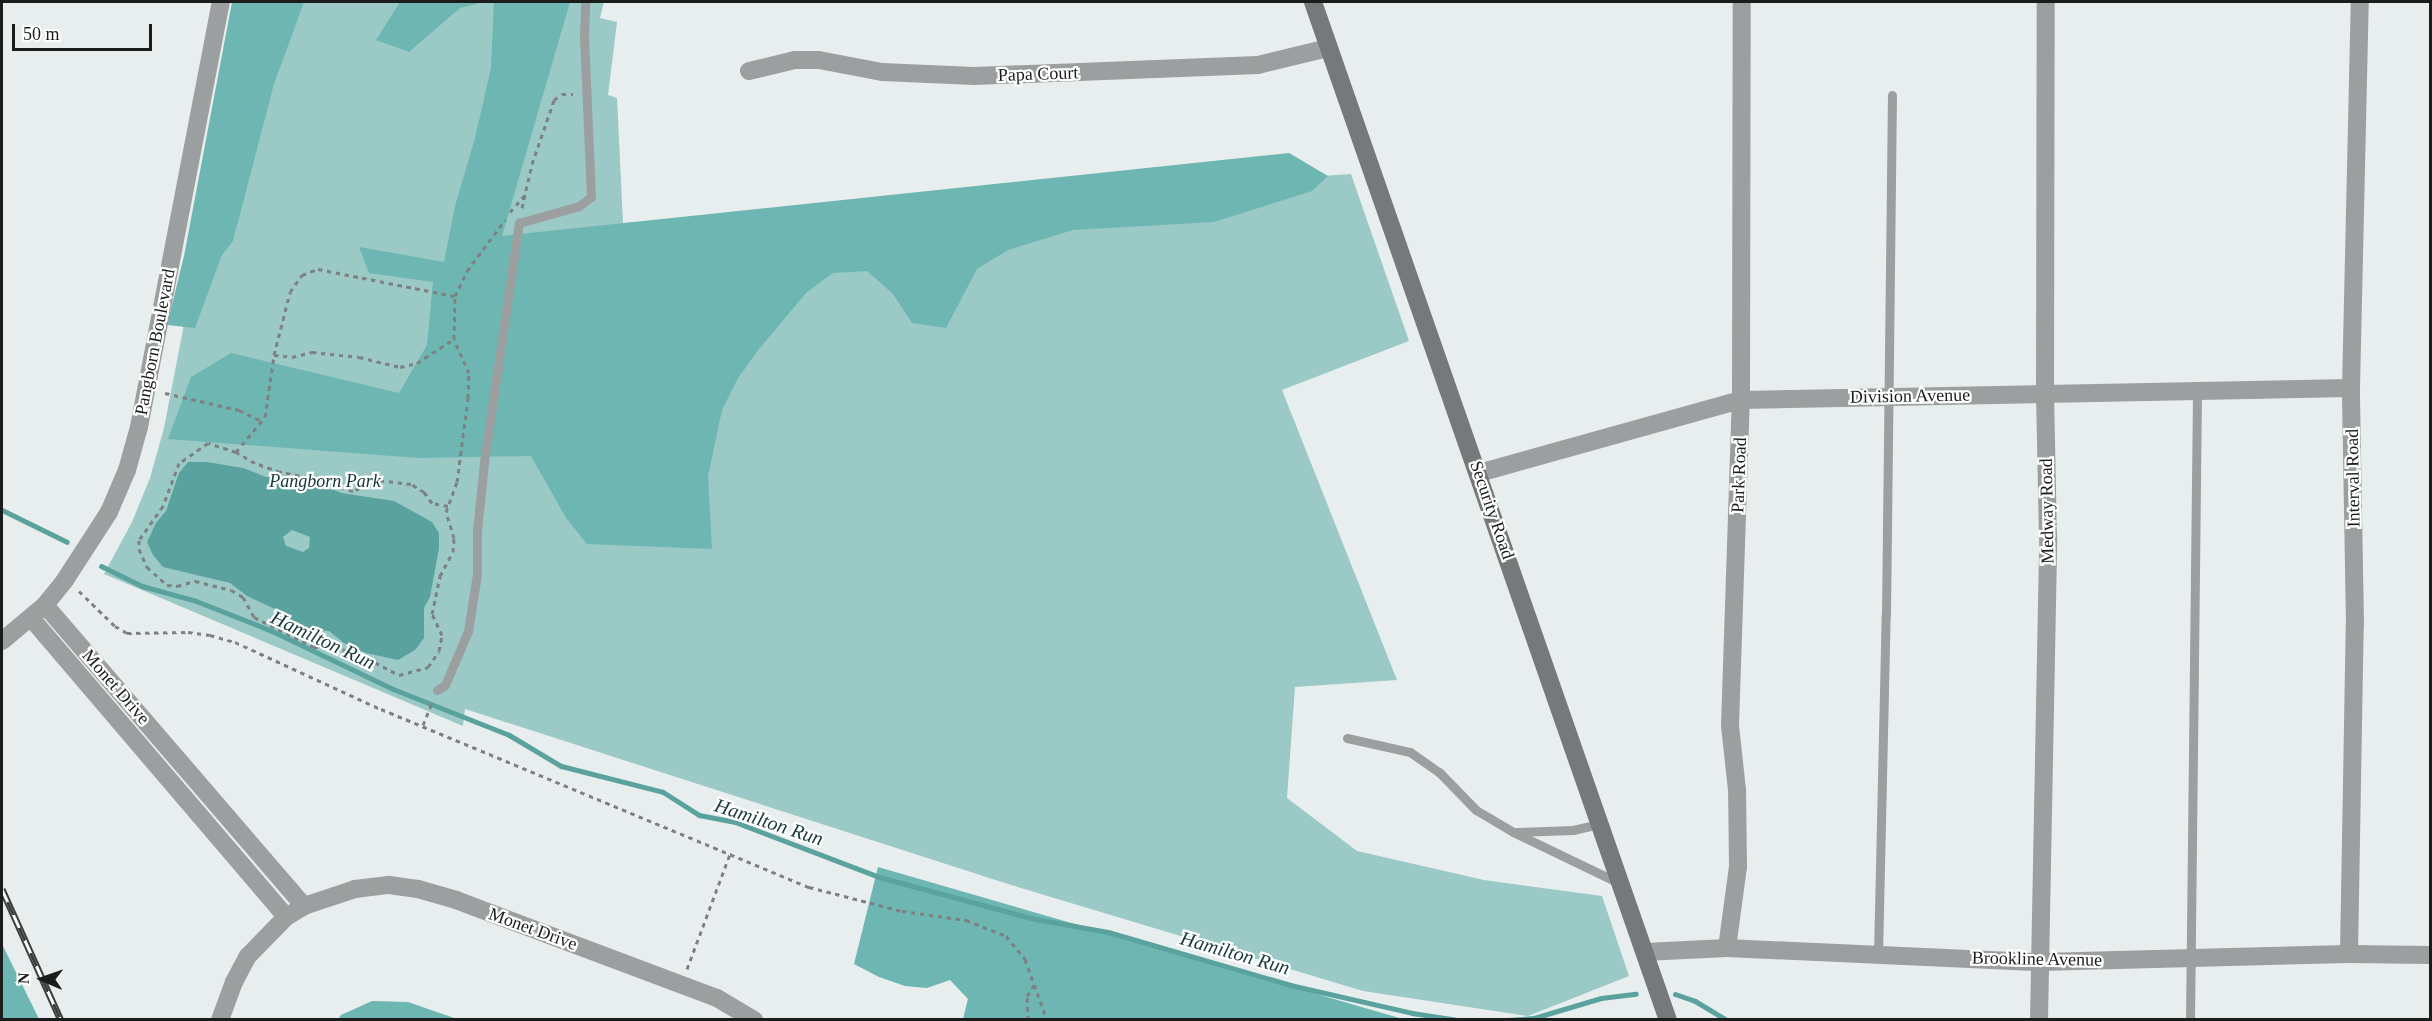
<!DOCTYPE html>
<style>
body{margin:0}
#map{position:relative;width:2432px;height:1021px;overflow:hidden;background:#e8eeee;font-family:"Times New Roman",serif}
div>[style]{position:absolute}
[style*='--x']{left:calc(var(--x)*1px);top:calc(var(--y)*1px);width:calc(var(--w)*1px);rotate:calc(var(--a)*1deg)}
.green>*{inset:0;background:#9ac9c6}
.forest>*{inset:0;background:#6eb6b2}
.water>*{inset:0;background:#5aa29e}
.stream>*{height:5px;margin:-2.5px;padding:0 2.5px;transform-origin:2.5px;border-radius:2.5px;background:#5aa29e}
.path>*{height:3px;margin-top:-1.5px;transform-origin:0;background:repeating-linear-gradient(90deg,#7d8181 0 4.5px,transparent 0 9px)}
.lane>*{height:9px;margin:-4.5px;padding:0 4.5px;transform-origin:4.5px;border-radius:4.5px;background:#9c9f9f}
.street>*{height:18px;margin:-9px;padding:0 9px;transform-origin:9px;border-radius:9px;background:#9c9f9f}
.secondary>*{height:18px;margin:-9px;padding:0 9px;transform-origin:9px;border-radius:9px;background:#757979}
.rail>*{height:7px;margin-top:-3.5px;transform-origin:0;background:repeating-linear-gradient(90deg,#fff 0 14px,#3d3f3f 0 28px);box-sizing:border-box;border-block:2px solid #3d3f3f}
span{translate:-50% -50%;white-space:nowrap;text-align:center;line-height:1.15;-webkit-text-stroke:4.5px #fff;paint-order:stroke}
.street-label{font-size:18px;color:#1b1d1d}
.park-label{font-size:18px;color:#133736;font-style:italic}
.water-label{font-size:20px;color:#183b3a;font-style:italic}
.frame{position:absolute;inset:0;border:3px solid #1b1d1d;pointer-events:none}
.north{position:absolute;left:12px;top:949px;width:60px;height:60px;-webkit-text-stroke:4px #fff;paint-order:stroke;rotate:272deg;font-size:16px;font-weight:700;line-height:24px;text-align:center;color:#1b1d1d}
.north::after{content:'';display:block;margin:auto;width:21px;height:27px;background:#1b1d1d;clip-path:polygon(50% 0,100% 100%,50% 72%,0 100%)}
.scale{position:absolute;left:12px;top:24px;width:140px;height:27px;box-sizing:border-box;border:3px solid #1b1d1d;border-top:0;padding-left:8px;font-size:18px;line-height:21px;white-space:nowrap;color:#1b1d1d;-webkit-text-stroke:4px #fff;paint-order:stroke}
</style>
<div id="map">
<div class="green">
<i style="clip-path:polygon(246px 2px,604px 2px,600px 18px,617px 22px,608px 95px,617px 98px,623px 223px,1351px 174px,1409px 341px,1282px 390px,1397px 680px,1295px 687px,1287px 798px,1357px 851px,1484px 880px,1602px 896px,1629px 976px,1528px 1016px,1363px 991px,1008px 884px,465px 709px,463px 726px,104px 574px,132px 522px,150px 478px,164px 428px)"></i>
</div>
<div class="forest">
<i style="clip-path:polygon(232px 2px,304px 2px,274px 84px,233px 241px,222px 255px,195px 328px,167px 325px,184px 256px)"></i>
<i style="clip-path:polygon(400px 2px,484px 2px,460px 8px,409px 52px,376px 40px)"></i>
<i style="clip-path:polygon(494px 2px,570px 2px,502px 236px,1289px 153px,1328px 176px,1312px 191px,1214px 222px,1073px 230px,1008px 250px,977px 269px,946px 328px,912px 323px,893px 294px,867px 271px,833px 273px,806px 293px,759px 349px,738px 378px,722px 410px,708px 476px,712px 549px,587px 544px,566px 518px,531px 456px,418px 458px,168px 439px,191px 377px,231px 353px,399px 393px,427px 345px,433px 282px,369px 273px,359px 247px,444px 262px,455px 206px,475px 138px,491px 68px)"></i>
<i style="clip-path:polygon(878px 867px,1403px 1019px,963px 1019px,968px 999px,950px 980px,927px 988px,905px 986px,879px 977px,854px 964px)"></i>
<i style="clip-path:polygon(2px 944px,39px 1019px,2px 1019px)"></i>
<i style="clip-path:polygon(372px 1001px,408px 1002px,457px 1019px,338px 1019px,341px 1015px)"></i>
</div>
<div class="water">
<i style="clip-path:polygon(evenodd,188px 462px,207px 462px,243px 468px,266px 477px,307px 478px,341px 493px,394px 501px,432px 522px,439px 533px,439px 548px,430px 597px,424px 608px,424px 638px,415px 650px,398px 660px,366px 653px,344px 643px,329px 631px,304px 628px,275px 609px,247px 596px,230px 583px,163px 567px,153px 555px,147px 542px,156px 523px,166px 511px,179px 473px,188px 462px,292px 530px,310px 537px,309px 548px,303px 552px,286px 546px,283px 537px,292px 530px)"></i>
</div>
<div class="stream">
<i style="--x:2;--y:510;--w:72;--a:26.2"></i>
<i style="--x:101;--y:566;--w:46;--a:26"></i>
<i style="--x:142;--y:586;--w:56;--a:15.5"></i>
<i style="--x:196;--y:601;--w:82;--a:21.5"></i>
<i style="--x:272;--y:631;--w:134;--a:25.6"></i>
<i style="--x:393;--y:689;--w:125;--a:21.6"></i>
<i style="--x:509;--y:735;--w:61;--a:30.8"></i>
<i style="--x:561;--y:766;--w:105;--a:14.3"></i>
<i style="--x:663;--y:792;--w:43;--a:32.6"></i>
<i style="--x:699;--y:815;--w:37;--a:11"></i>
<i style="--x:735;--y:822;--w:154;--a:20.9"></i>
<i style="--x:879;--y:877;--w:162;--a:15.1"></i>
<i style="--x:1035;--y:919;--w:74;--a:10.1"></i>
<i style="--x:1108;--y:932;--w:190;--a:16.2"></i>
<i style="--x:1290;--y:985;--w:125;--a:12.9"></i>
<i style="--x:1412;--y:1013;--w:47;--a:8.7"></i>
<i style="--x:1675;--y:994;--w:21;--a:19"></i>
<i style="--x:1695;--y:1001;--w:37;--a:31"></i>
<i style="--x:1507;--y:1020;--w:27;--a:-4"></i>
<i style="--x:1534;--y:1018;--w:70;--a:-16.6"></i>
<i style="--x:1601;--y:998;--w:35;--a:-7"></i>
</div>
<div class="path">
<i style="--x:522;--y:208;--w:45;--a:-77.2"></i>
<i style="--x:532;--y:164;--w:68;--a:-71"></i>
<i style="--x:554;--y:100;--w:10;--a:-37"></i>
<i style="--x:562;--y:94;--w:11;--a:0"></i>
<i style="--x:510;--y:212;--w:23;--a:-49"></i>
<i style="--x:274;--y:355;--w:65;--a:-75.7"></i>
<i style="--x:290;--y:292;--w:21;--a:-55"></i>
<i style="--x:302;--y:275;--w:17;--a:-21"></i>
<i style="--x:318;--y:269;--w:139;--a:11.2"></i>
<i style="--x:165;--y:393;--w:76;--a:12.9"></i>
<i style="--x:239;--y:410;--w:25;--a:26"></i>
<i style="--x:236;--y:452;--w:45;--a:-50.4"></i>
<i style="--x:265;--y:417;--w:63;--a:-81.7"></i>
<i style="--x:274;--y:355;--w:18;--a:6"></i>
<i style="--x:292;--y:357;--w:21;--a:-14"></i>
<i style="--x:312;--y:352;--w:47;--a:6.1"></i>
<i style="--x:359;--y:357;--w:42;--a:13.7"></i>
<i style="--x:400;--y:367;--w:17;--a:-13"></i>
<i style="--x:417;--y:363;--w:44;--a:-33"></i>
<i style="--x:448;--y:506;--w:16;--a:-169"></i>
<i style="--x:432;--y:503;--w:14;--a:-126"></i>
<i style="--x:424;--y:492;--w:15;--a:-148"></i>
<i style="--x:411;--y:484;--w:35;--a:-173"></i>
<i style="--x:376;--y:480;--w:25;--a:154"></i>
<i style="--x:353;--y:491;--w:38;--a:-162"></i>
<i style="--x:317;--y:479;--w:38;--a:-169"></i>
<i style="--x:280;--y:472;--w:27;--a:-160"></i>
<i style="--x:255;--y:463;--w:22;--a:-150"></i>
<i style="--x:236;--y:452;--w:29;--a:-162"></i>
<i style="--x:208;--y:443;--w:35;--a:145"></i>
<i style="--x:179;--y:463;--w:46;--a:110.4"></i>
<i style="--x:163;--y:506;--w:42;--a:125.2"></i>
<i style="--x:139;--y:540;--w:9;--a:90"></i>
<i style="--x:139;--y:549;--w:20;--a:66"></i>
<i style="--x:147;--y:567;--w:27;--a:42"></i>
<i style="--x:167;--y:585;--w:10;--a:6"></i>
<i style="--x:177;--y:586;--w:19;--a:-16"></i>
<i style="--x:195;--y:581;--w:37;--a:14"></i>
<i style="--x:231;--y:590;--w:14;--a:30"></i>
<i style="--x:243;--y:597;--w:23;--a:61"></i>
<i style="--x:254;--y:617;--w:67;--a:26.6"></i>
<i style="--x:314;--y:647;--w:20;--a:0"></i>
<i style="--x:334;--y:647;--w:26;--a:16"></i>
<i style="--x:359;--y:654;--w:45;--a:27.7"></i>
<i style="--x:399;--y:675;--w:30;--a:-15"></i>
<i style="--x:428;--y:667;--w:19;--a:-55"></i>
<i style="--x:439;--y:651;--w:16;--a:-79"></i>
<i style="--x:442;--y:635;--w:23;--a:-115"></i>
<i style="--x:432;--y:614;--w:39;--a:-78"></i>
<i style="--x:440;--y:576;--w:27;--a:-62"></i>
<i style="--x:453;--y:552;--w:14;--a:-86"></i>
<i style="--x:454;--y:538;--w:27;--a:-107"></i>
<i style="--x:446;--y:512;--w:32;--a:-70"></i>
<i style="--x:457;--y:482;--w:85;--a:-82.5"></i>
<i style="--x:468;--y:398;--w:25;--a:-88"></i>
<i style="--x:469;--y:373;--w:37;--a:-114"></i>
<i style="--x:454;--y:339;--w:43;--a:-88.7"></i>
<i style="--x:455;--y:296;--w:28;--a:-64"></i>
<i style="--x:467;--y:271;--w:64;--a:-53.3"></i>
<i style="--x:79;--y:591;--w:50;--a:44.2"></i>
<i style="--x:115;--y:626;--w:14;--a:30"></i>
<i style="--x:127;--y:633;--w:61;--a:-0.9"></i>
<i style="--x:188;--y:632;--w:22;--a:8"></i>
<i style="--x:210;--y:635;--w:26;--a:16"></i>
<i style="--x:235;--y:642;--w:161;--a:24.7"></i>
<i style="--x:381;--y:709;--w:464;--a:22.6"></i>
<i style="--x:809;--y:887;--w:96;--a:14.5"></i>
<i style="--x:902;--y:911;--w:65;--a:8"></i>
<i style="--x:966;--y:920;--w:43;--a:21.8"></i>
<i style="--x:1006;--y:936;--w:30;--a:50"></i>
<i style="--x:1025;--y:959;--w:65;--a:70.2"></i>
<i style="--x:423;--y:725;--w:24;--a:-68"></i>
<i style="--x:687;--y:969;--w:123;--a:-69.5"></i>
<i style="--x:1028;--y:1020;--w:24;--a:-92"></i>
<i style="--x:1027;--y:996;--w:13;--a:-58"></i>
</div>
<div class="lane">
<i style="--x:437;--y:690;--w:9;--a:-32"></i>
<i style="--x:445;--y:685;--w:59;--a:-66.9"></i>
<i style="--x:468;--y:631;--w:58;--a:-81"></i>
<i style="--x:477;--y:574;--w:43;--a:-90"></i>
<i style="--x:477;--y:531;--w:69;--a:-84.2"></i>
<i style="--x:484;--y:462;--w:242;--a:-81.7"></i>
<i style="--x:519;--y:223;--w:62;--a:-15.8"></i>
<i style="--x:579;--y:206;--w:15;--a:-37"></i>
<i style="--x:591;--y:197;--w:159;--a:-92.5"></i>
<i style="--x:584;--y:38;--w:36;--a:-88"></i>
<i style="--x:1347;--y:738;--w:65;--a:12.5"></i>
<i style="--x:1410;--y:752;--w:35;--a:35"></i>
<i style="--x:1439;--y:772;--w:53;--a:45.8"></i>
<i style="--x:1476;--y:810;--w:43;--a:30.7"></i>
<i style="--x:1513;--y:832;--w:118;--a:25.7"></i>
<i style="--x:1515;--y:832;--w:58;--a:-2"></i>
<i style="--x:1573;--y:830;--w:28;--a:-13"></i>
<i style="--x:1878;--y:955;--w:340;--a:-88.7"></i>
<i style="--x:1886;--y:615;--w:520;--a:-89.34"></i>
<i style="--x:2190;--y:1020;--w:630;--a:-89.36"></i>
</div>
<div class="street">
<i style="--x:749;--y:71;--w:47;--a:-13.4"></i>
<i style="--x:795;--y:60;--w:24;--a:0"></i>
<i style="--x:819;--y:60;--w:64;--a:10.8"></i>
<i style="--x:882;--y:72;--w:92;--a:2.5"></i>
<i style="--x:974;--y:76;--w:284;--a:-2.2"></i>
<i style="--x:1258;--y:65;--w:72;--a:-13.7"></i>
<i style="--x:1479;--y:473;--w:272;--a:-15.6"></i>
<i style="--x:1741;--y:400;--w:610;--a:-1.13"></i>
<i style="--x:45;--y:605;--w:397;--a:49.3"></i>
<i style="--x:31;--y:618;--w:393;--a:49.5"></i>
<i style="--x:2;--y:641;--w:56;--a:-39.9"></i>
<i style="--x:45;--y:605;--w:32;--a:-51"></i>
<i style="--x:65;--y:580;--w:81;--a:-57.1"></i>
<i style="--x:109;--y:512;--w:46;--a:-66.8"></i>
<i style="--x:127;--y:470;--w:45;--a:-74.4"></i>
<i style="--x:139;--y:427;--w:433;--a:-79.1"></i>
<i style="--x:1727;--y:948;--w:82;--a:-82.3"></i>
<i style="--x:1738;--y:867;--w:77;--a:-90.7"></i>
<i style="--x:1737;--y:790;--w:64;--a:-96.2"></i>
<i style="--x:1730;--y:726;--w:326;--a:-88.1"></i>
<i style="--x:1741;--y:400;--w:398;--a:-89.9"></i>
<i style="--x:1645;--y:952;--w:82;--a:-2.8"></i>
<i style="--x:1727;--y:948;--w:314;--a:2.6"></i>
<i style="--x:2041;--y:962;--w:308;--a:-1.5"></i>
<i style="--x:2349;--y:954;--w:81;--a:0.7"></i>
<i style="--x:2349;--y:954;--w:329;--a:-89"></i>
<i style="--x:2355;--y:625;--w:237;--a:-91"></i>
<i style="--x:2351;--y:388;--w:386;--a:-88.7"></i>
<i style="--x:220;--y:1020;--w:40;--a:-69.8"></i>
<i style="--x:234;--y:982;--w:30;--a:-62"></i>
<i style="--x:248;--y:956;--w:54;--a:-45.7"></i>
<i style="--x:286;--y:917;--w:21;--a:-31"></i>
<i style="--x:304;--y:906;--w:54;--a:-18.4"></i>
<i style="--x:355;--y:889;--w:34;--a:-7"></i>
<i style="--x:389;--y:885;--w:29;--a:8"></i>
<i style="--x:418;--y:889;--w:40;--a:16"></i>
<i style="--x:456;--y:900;--w:279;--a:20.6"></i>
<i style="--x:717;--y:998;--w:43;--a:30.7"></i>
<i style="--x:2039;--y:1020;--w:483;--a:-88.9"></i>
<i style="--x:2048;--y:537;--w:144;--a:-91.2"></i>
<i style="--x:2045;--y:393;--w:391;--a:-89.9"></i>
</div>
<div class="secondary">
<i style="--x:1313;--y:2;--w:1078;--a:70.78"></i>
</div>
<div class="rail">
<i style="--x:2;--y:889;--w:144;--a:65.8"></i>
</div>
<div class="street-label">
<span style="left:1038px;top:74px;rotate:-2deg">Papa Court</span>
<span style="left:155px;top:342px;rotate:-79deg">Pangborn Boulevard</span>
<span style="left:1910px;top:396px;rotate:-1deg">Division Avenue</span>
<span style="left:1739px;top:475px;rotate:-88deg">Park Road</span>
<span style="left:2353px;top:478px;rotate:-91deg">Interval Road</span>
<span style="left:1492px;top:510px;rotate:71deg">Security Road</span>
<span style="left:2047px;top:511px;rotate:-91deg">Medway Road</span>
<span style="left:116px;top:687px;rotate:49deg">Monet Drive</span>
<span style="left:533px;top:929px;rotate:20deg">Monet Drive</span>
<span style="left:2037px;top:959px;rotate:1deg">Brookline Avenue</span>
</div>
<div class="park-label">
<span style="left:325px;top:481px">Pangborn Park</span>
</div>
<div class="water-label">
<span style="left:323px;top:640px;rotate:25deg">Hamilton Run</span>
<span style="left:769px;top:822px;rotate:18deg">Hamilton Run</span>
<span style="left:1235px;top:953px;rotate:16deg">Hamilton Run</span>
</div>
<div class="frame"></div>
<div class="north">N</div>
<div class="scale">50 m</div>
</div>
